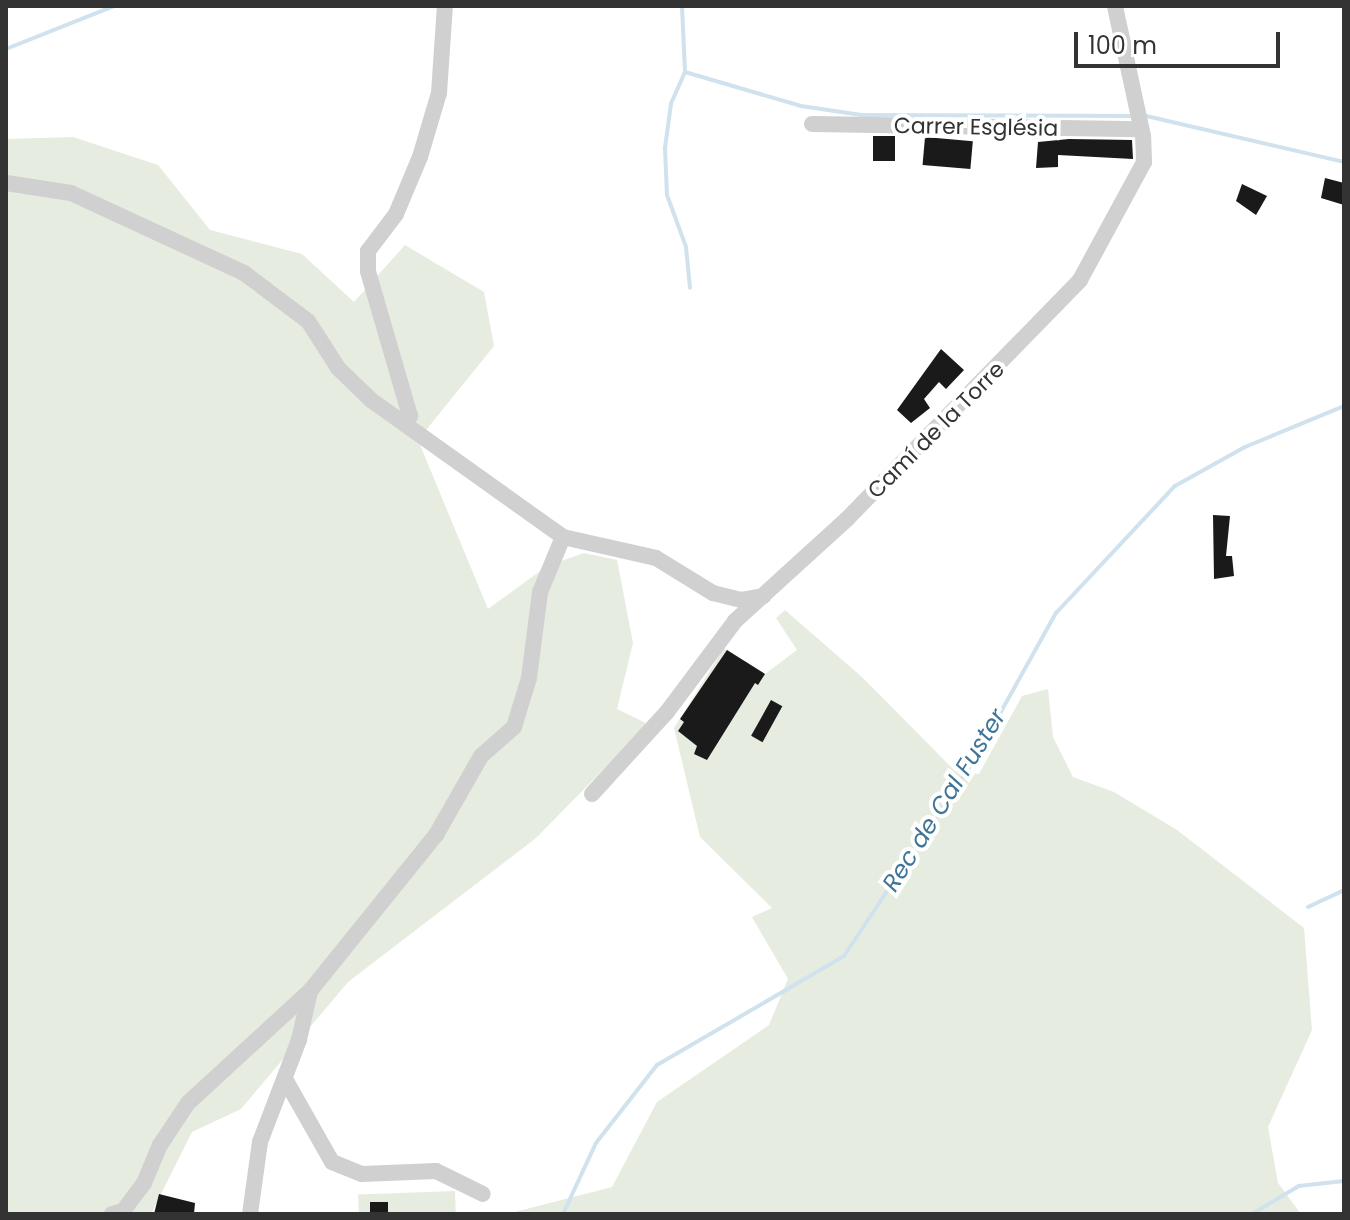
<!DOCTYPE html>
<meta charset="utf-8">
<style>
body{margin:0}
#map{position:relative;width:1350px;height:1220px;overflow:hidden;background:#fff;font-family:Poppins,sans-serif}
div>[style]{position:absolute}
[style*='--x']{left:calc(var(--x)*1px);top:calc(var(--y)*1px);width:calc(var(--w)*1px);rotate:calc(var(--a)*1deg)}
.green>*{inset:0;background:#e6ecdf;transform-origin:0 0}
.stream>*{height:4px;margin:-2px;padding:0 2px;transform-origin:2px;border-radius:2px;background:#cfe2ee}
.building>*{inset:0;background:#1a1a1a;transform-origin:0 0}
.street>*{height:16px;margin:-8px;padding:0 8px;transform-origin:8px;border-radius:8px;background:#d0d0d0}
span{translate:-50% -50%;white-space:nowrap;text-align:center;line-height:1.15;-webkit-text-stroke:8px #fff;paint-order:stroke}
.street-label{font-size:22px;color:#333}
.water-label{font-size:24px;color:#3f7597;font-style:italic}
.frame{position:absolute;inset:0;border:8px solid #333;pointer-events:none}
.scale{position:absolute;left:1074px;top:32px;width:206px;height:36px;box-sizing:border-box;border:4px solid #333;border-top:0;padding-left:10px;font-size:24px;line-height:28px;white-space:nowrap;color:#333;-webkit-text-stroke:6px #fff;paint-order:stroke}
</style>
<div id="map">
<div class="green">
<i style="clip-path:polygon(73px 137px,158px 165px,210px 230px,302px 254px,354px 302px,405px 245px,484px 292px,494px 346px,418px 440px,488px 609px,547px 566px,584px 553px,617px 560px,633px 643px,617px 709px,648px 724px,536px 838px,348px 982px,241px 1109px,192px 1132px,151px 1214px,6px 1214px,6px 139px)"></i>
<i style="clip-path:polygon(785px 610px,863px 678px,955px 771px,979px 774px,1022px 696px,1048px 689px,1053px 737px,1073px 777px,1114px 792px,1177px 830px,1304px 928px,1312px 1030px,1268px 1127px,1278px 1183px,1301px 1214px,507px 1214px,612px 1187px,657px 1102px,769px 1025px,788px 979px,752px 917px,772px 908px,700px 837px,674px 728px,724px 648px,765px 674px,797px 650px,776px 618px)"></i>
<i style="left:455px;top:1191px;width:23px;height:97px;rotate:88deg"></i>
</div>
<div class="stream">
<i style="--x:682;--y:6;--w:66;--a:87.4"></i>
<i style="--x:685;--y:72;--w:35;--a:114"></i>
<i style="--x:671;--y:104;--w:44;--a:97.8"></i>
<i style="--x:665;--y:148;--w:47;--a:87.6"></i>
<i style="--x:667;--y:195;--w:55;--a:69.9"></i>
<i style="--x:686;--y:247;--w:41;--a:84.4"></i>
<i style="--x:6;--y:49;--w:116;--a:-21.7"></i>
<i style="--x:685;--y:72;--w:121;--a:16.3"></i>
<i style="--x:801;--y:106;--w:61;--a:8.5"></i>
<i style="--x:861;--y:115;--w:272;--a:0.2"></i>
<i style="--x:1142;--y:115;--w:207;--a:13.1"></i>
<i style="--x:1308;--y:907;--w:40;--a:-25"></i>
<i style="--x:563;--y:1214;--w:78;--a:-65.1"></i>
<i style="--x:596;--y:1143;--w:99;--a:-52"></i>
<i style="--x:657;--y:1065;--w:216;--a:-30.2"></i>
<i style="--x:844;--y:956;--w:233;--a:-56.4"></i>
<i style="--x:973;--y:762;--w:171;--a:-60.9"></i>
<i style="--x:1056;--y:613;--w:174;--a:-46.9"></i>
<i style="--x:1175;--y:486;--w:80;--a:-29.1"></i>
<i style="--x:1245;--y:447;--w:107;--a:-22.5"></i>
<i style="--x:1252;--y:1214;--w:55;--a:-30.8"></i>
<i style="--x:1299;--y:1186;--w:45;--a:-6.3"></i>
</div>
<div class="building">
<i style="left:873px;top:136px;width:22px;height:25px"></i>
<i style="left:925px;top:137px;width:48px;height:28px;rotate:5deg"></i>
<i style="clip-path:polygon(1069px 139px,1132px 140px,1133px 159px,1058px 155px,1058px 167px,1036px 168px,1038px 142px)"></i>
<i style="clip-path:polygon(1325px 178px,1344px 183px,1344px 205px,1321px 198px)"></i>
<i style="clip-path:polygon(1242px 184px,1267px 196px,1256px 215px,1236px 201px)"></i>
<i style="clip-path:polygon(941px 349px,964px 370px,946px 389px,939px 382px,924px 399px,930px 408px,911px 423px,897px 410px)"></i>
<i style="clip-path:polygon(1213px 515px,1230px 516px,1226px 556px,1232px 556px,1234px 576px,1214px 579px)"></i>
<i style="clip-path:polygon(727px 650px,765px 674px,758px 685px,755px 683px,707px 760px,694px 754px,697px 746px,678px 731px,684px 722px,680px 719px)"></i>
<i style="left:771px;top:700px;width:13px;height:41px;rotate:29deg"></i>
<i style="clip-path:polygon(159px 1194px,195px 1203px,194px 1214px,154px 1214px)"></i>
<i style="left:370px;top:1202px;width:18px;height:12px"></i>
</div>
<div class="street">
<i style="--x:812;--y:124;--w:329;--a:0.9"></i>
<i style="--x:6;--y:183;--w:66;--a:8.7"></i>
<i style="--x:71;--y:193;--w:191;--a:24.8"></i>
<i style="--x:244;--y:273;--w:80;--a:36.9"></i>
<i style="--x:308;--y:321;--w:56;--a:57.4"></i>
<i style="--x:338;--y:368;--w:46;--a:44.1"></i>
<i style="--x:371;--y:400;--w:236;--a:35.5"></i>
<i style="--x:563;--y:537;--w:95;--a:12.7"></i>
<i style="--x:656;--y:558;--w:67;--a:31.6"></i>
<i style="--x:713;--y:593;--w:29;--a:14"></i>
<i style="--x:741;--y:600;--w:23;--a:-10"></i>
<i style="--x:405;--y:423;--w:9;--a:-54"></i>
<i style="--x:410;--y:416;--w:151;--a:-106.2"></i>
<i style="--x:368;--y:271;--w:20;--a:-90"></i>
<i style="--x:368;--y:251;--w:46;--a:-52.9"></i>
<i style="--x:396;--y:214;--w:62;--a:-67.2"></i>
<i style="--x:420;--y:157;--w:67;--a:-73.5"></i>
<i style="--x:439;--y:93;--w:87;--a:-86.1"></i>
<i style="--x:592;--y:794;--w:111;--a:-47.6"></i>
<i style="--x:667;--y:712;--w:114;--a:-53.2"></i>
<i style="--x:735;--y:621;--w:153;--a:-42.3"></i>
<i style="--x:848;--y:518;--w:332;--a:-45.7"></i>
<i style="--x:1080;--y:280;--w:134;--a:-61.5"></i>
<i style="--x:1144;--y:162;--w:26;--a:-92"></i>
<i style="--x:1143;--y:136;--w:133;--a:-102.2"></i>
<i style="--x:285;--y:1079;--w:95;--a:60.5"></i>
<i style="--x:332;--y:1162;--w:32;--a:22"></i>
<i style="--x:362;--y:1174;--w:74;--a:-2.3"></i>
<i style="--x:436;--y:1171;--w:52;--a:26.1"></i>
<i style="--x:112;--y:1214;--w:11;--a:-15"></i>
<i style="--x:123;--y:1211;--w:35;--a:-53"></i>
<i style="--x:144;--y:1183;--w:41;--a:-67.2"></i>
<i style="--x:160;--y:1145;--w:50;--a:-56.3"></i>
<i style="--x:188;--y:1103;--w:166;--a:-42.6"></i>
<i style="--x:250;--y:1214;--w:73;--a:-82.1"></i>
<i style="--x:260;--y:1142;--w:109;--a:-69.1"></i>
<i style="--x:299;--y:1040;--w:50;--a:-77.3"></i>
<i style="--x:310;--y:991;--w:201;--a:-51.1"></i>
<i style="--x:436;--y:835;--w:91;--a:-60.3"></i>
<i style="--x:481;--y:756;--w:44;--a:-41.3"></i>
<i style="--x:514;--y:727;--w:51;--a:-73"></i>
<i style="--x:529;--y:678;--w:87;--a:-82.7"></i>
<i style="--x:540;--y:592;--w:60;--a:-67.3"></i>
</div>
<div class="street-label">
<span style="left:976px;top:127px;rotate:1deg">Carrer Església</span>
<span style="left:936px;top:430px;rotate:-45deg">Camí de la Torre</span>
</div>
<div class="water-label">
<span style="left:944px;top:800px;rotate:-58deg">Rec de Cal Fuster</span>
</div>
<div class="frame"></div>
<div class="scale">100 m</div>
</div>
